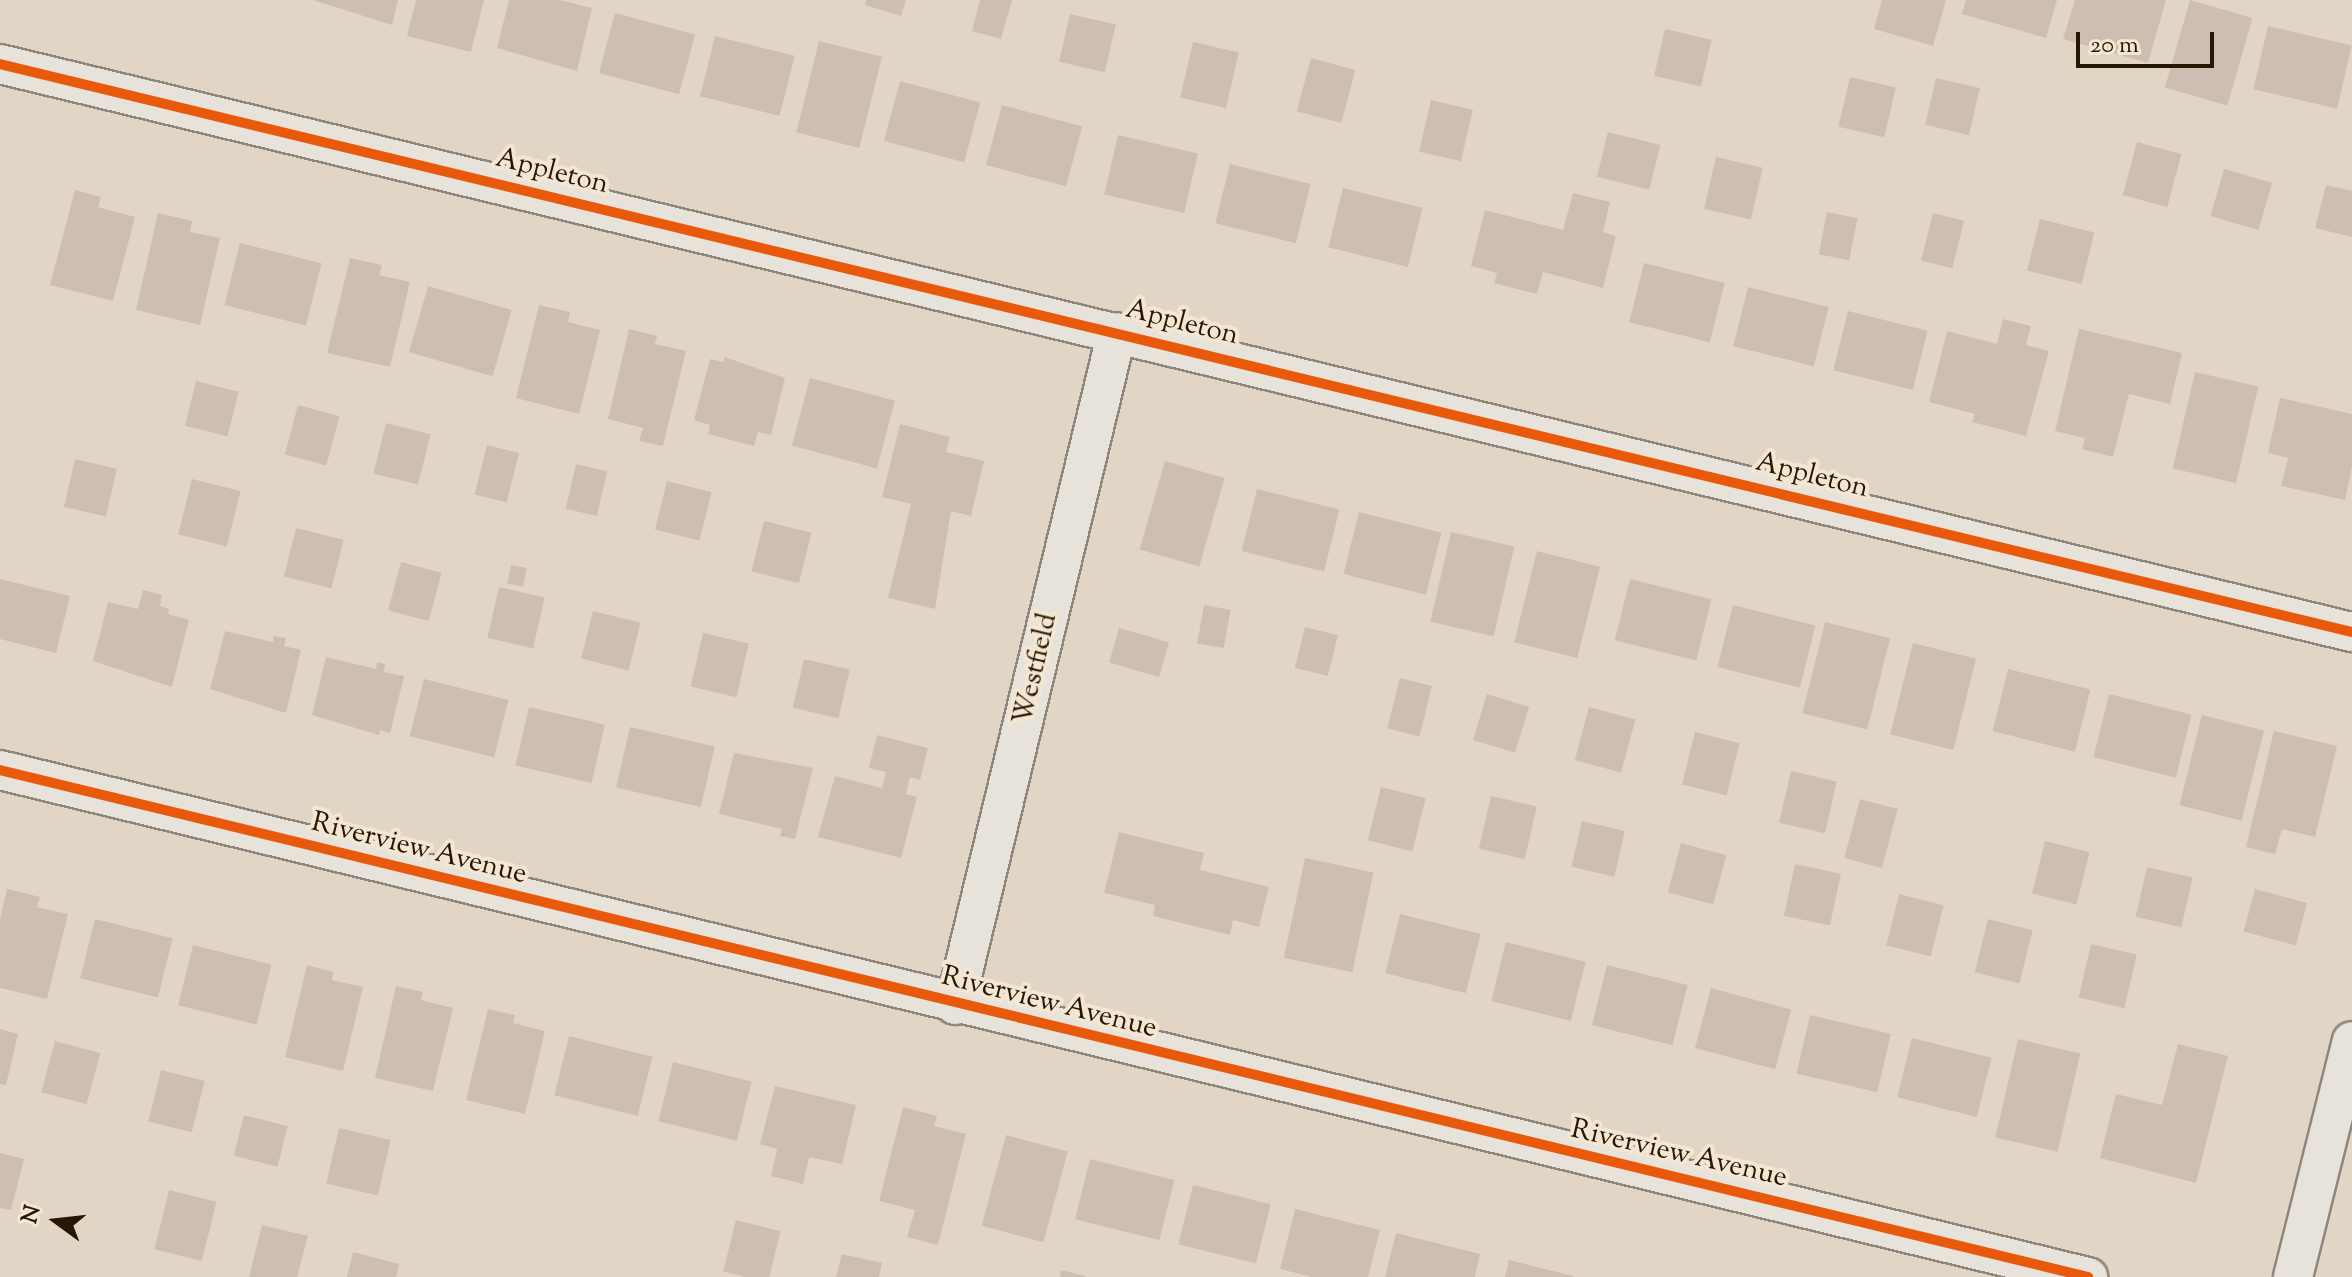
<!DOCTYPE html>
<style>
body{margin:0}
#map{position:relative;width:2352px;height:1277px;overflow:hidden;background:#e1d6c6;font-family:"Sorts Mill Goudy",serif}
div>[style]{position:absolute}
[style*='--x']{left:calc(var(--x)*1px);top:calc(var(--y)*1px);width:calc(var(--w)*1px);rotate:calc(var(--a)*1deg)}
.building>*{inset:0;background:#cebeb2;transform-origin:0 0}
.roads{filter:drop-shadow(2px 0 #8e867a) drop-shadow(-2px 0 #8e867a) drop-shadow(0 2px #8e867a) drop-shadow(0 -2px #8e867a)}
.street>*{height:38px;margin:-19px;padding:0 19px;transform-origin:19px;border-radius:19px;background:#e7e2da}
.cycleway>*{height:10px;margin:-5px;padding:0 5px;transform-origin:5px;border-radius:5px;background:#e8590c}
span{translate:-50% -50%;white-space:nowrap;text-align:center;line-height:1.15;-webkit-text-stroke:8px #f3e6d2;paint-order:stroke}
.street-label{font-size:28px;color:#271601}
.north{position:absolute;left:16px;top:1181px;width:80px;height:80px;-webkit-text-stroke:6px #f3e6d2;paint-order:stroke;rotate:285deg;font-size:22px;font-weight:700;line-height:32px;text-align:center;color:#271601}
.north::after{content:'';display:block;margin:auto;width:28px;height:36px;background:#271601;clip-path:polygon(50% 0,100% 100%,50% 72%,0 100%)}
.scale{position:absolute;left:2076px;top:32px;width:138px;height:36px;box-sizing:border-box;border:4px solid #271601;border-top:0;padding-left:10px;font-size:24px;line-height:28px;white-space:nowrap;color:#271601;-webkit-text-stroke:6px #f3e6d2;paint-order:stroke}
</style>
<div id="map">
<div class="building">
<i style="clip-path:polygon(313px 0,398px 0,392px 25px)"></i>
<i style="clip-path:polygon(416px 0,484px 0,471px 52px,407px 36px)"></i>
<i style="clip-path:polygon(509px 0,560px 0,592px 8px,577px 71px,497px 48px)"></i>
<i style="clip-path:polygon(866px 0,906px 0,901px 16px,865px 5px)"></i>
<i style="clip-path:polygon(980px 0,1012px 0,1001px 39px,972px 31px)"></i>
<i style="clip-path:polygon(1882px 0,1946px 0,1933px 46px,1874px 29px)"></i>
<i style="clip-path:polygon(1966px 0,2057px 0,2046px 38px,1962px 14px)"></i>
<i style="clip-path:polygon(2075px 0,2166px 0,2148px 63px,2063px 39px)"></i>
<i style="left:2190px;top:0;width:65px;height:91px;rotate:16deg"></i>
<i style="left:615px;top:13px;width:83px;height:62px;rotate:15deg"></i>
<i style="left:1070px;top:14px;width:47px;height:49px;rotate:13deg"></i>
<i style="left:2268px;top:26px;width:86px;height:65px;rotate:13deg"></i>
<i style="left:1665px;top:29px;width:48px;height:48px;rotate:13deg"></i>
<i style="left:715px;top:36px;width:82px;height:62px;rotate:14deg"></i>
<i style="left:819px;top:41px;width:65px;height:94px;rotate:14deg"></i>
<i style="left:1193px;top:42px;width:47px;height:57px;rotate:13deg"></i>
<i style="left:1311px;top:58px;width:46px;height:55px;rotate:15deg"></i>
<i style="left:1850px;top:77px;width:47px;height:51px;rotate:13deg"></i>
<i style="left:1936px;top:78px;width:45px;height:48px;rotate:13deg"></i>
<i style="left:900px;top:81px;width:83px;height:62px;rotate:15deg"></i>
<i style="left:1431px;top:100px;width:43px;height:53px;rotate:13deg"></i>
<i style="left:1002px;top:105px;width:83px;height:62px;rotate:15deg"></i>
<i style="left:1608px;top:132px;width:54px;height:46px;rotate:14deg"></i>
<i style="left:1118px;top:135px;width:82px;height:61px;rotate:13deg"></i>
<i style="left:2137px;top:142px;width:46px;height:55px;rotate:15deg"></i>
<i style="left:1716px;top:157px;width:48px;height:53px;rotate:13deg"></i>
<i style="left:1230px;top:164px;width:83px;height:61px;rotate:14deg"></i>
<i style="left:2224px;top:169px;width:50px;height:49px;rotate:16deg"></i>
<i style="clip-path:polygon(2326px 185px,2352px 191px,2352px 237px,2315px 228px)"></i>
<i style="left:1343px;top:188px;width:82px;height:61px;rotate:14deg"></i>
<i style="clip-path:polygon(75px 190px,101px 197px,98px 207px,135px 217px,113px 301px,50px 285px)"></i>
<i style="clip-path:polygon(1573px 193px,1610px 202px,1603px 232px,1616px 236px,1603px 288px,1543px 272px,1537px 294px,1494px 283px,1497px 273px,1471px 266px,1485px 210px,1563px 230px)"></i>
<i style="left:1827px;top:212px;width:31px;height:43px;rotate:11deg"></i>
<i style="clip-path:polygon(158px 213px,192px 221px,190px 232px,220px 238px,200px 325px,136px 310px)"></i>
<i style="left:1933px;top:213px;width:32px;height:49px;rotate:14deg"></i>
<i style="left:2040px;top:219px;width:56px;height:53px;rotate:14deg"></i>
<i style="left:240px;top:243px;width:84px;height:64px;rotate:14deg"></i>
<i style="clip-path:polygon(350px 258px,382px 265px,379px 275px,410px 282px,390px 367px,327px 353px)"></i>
<i style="left:1644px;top:263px;width:83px;height:61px;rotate:14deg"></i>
<i style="left:428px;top:286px;width:87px;height:69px;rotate:16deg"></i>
<i style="left:1748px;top:287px;width:83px;height:61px;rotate:14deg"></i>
<i style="clip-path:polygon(539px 305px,570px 312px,568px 322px,600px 330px,579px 414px,516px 398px)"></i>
<i style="left:1848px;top:311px;width:82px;height:61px;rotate:14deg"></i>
<i style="clip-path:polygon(2003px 319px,2031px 326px,2026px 345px,2049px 351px,2026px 436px,1972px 422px,1975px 414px,1929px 402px,1947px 331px,1997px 344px)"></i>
<i style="clip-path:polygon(629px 329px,657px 336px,655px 344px,686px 351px,663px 446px,639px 441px,643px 428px,608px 419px)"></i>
<i style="clip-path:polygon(2079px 329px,2182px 353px,2170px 404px,2129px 394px,2113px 457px,2082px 449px,2085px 438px,2055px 431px)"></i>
<i style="clip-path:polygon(725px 357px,785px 378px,771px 435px,758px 432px,754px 446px,708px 434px,710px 425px,694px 420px,710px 359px,723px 362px)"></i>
<i style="left:2195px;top:372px;width:65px;height:99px;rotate:13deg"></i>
<i style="left:810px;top:378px;width:88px;height:70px;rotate:15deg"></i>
<i style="left:196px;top:381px;width:44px;height:46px;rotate:14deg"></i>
<i style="clip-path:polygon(2280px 398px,2352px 414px,2352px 467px,2345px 500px,2281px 486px,2288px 458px,2268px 453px)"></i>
<i style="left:298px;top:405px;width:43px;height:51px;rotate:15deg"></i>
<i style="left:386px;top:423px;width:46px;height:52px;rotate:14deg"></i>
<i style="clip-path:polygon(900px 424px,950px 437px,946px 452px,984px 461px,971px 516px,951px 511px,935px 609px,888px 598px,911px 504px,882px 497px)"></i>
<i style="left:487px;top:445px;width:33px;height:51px;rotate:14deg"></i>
<i style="left:75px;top:459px;width:43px;height:49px;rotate:13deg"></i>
<i style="left:1165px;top:461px;width:62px;height:92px;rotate:16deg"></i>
<i style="left:576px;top:464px;width:32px;height:46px;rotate:13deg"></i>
<i style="left:192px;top:479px;width:50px;height:57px;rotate:14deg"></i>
<i style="left:667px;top:481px;width:46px;height:50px;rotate:14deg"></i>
<i style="left:1257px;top:489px;width:85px;height:64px;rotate:14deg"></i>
<i style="left:1359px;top:512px;width:85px;height:64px;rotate:14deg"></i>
<i style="left:764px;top:521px;width:49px;height:52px;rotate:14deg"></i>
<i style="left:296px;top:528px;width:49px;height:50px;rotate:14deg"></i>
<i style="left:1451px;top:532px;width:65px;height:92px;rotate:13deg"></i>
<i style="left:1537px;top:551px;width:65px;height:94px;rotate:14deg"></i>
<i style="left:401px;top:562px;width:42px;height:50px;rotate:15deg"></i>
<i style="left:511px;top:565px;width:16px;height:19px;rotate:11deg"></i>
<i style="clip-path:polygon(0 579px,70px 596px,56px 653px,0 639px)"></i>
<i style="left:1630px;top:579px;width:84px;height:63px;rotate:14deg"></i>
<i style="left:499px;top:587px;width:47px;height:52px;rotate:13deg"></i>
<i style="clip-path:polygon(143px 590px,162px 595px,160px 606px,169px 609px,168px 614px,189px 620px,172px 687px,93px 661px,108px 602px,138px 609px)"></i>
<i style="left:1204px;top:605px;width:27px;height:39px;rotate:10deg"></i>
<i style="left:1733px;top:605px;width:85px;height:64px;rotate:14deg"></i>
<i style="left:593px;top:611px;width:49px;height:49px;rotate:14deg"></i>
<i style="left:1825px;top:622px;width:67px;height:94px;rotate:14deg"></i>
<i style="left:1305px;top:627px;width:34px;height:42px;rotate:14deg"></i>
<i style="left:1119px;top:628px;width:52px;height:36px;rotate:16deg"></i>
<i style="clip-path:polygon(225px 631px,273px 642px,274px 636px,286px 638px,284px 646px,301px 650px,286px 713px,210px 689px)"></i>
<i style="left:703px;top:633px;width:47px;height:55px;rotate:13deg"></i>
<i style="left:1913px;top:643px;width:65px;height:94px;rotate:14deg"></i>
<i style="clip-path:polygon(326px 657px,376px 669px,377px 662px,385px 664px,384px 672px,404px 676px,390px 733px,380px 730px,379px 735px,312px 715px)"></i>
<i style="left:804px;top:659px;width:47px;height:50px;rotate:13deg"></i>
<i style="left:2008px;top:669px;width:85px;height:64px;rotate:14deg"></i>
<i style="left:1400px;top:678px;width:33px;height:52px;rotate:14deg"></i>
<i style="left:424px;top:679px;width:87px;height:59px;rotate:14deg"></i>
<i style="left:1487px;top:694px;width:44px;height:48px;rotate:17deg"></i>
<i style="left:2109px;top:694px;width:85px;height:65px;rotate:14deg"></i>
<i style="left:529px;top:707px;width:78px;height:60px;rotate:13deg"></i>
<i style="left:1589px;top:707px;width:48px;height:55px;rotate:15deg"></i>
<i style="left:2202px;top:715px;width:64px;height:93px;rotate:14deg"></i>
<i style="left:630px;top:727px;width:87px;height:62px;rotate:13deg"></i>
<i style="clip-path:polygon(2274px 731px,2337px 746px,2315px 837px,2282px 829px,2275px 854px,2246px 847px)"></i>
<i style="left:1695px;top:732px;width:46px;height:54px;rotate:14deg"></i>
<i style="clip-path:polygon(877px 735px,928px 748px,920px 780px,910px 777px,906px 794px,917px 797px,901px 858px,818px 837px,835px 776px,882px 788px,886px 772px,869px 768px)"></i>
<i style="clip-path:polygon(734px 753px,813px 768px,795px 839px,780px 836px,782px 829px,719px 814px)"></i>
<i style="left:1791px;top:771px;width:47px;height:53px;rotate:13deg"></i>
<i style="left:1381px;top:787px;width:46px;height:55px;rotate:14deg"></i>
<i style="left:1491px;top:796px;width:47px;height:54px;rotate:13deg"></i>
<i style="left:1860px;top:799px;width:39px;height:61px;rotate:15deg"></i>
<i style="left:1582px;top:821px;width:44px;height:47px;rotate:13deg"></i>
<i style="clip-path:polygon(1119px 832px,1204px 853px,1200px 870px,1269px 887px,1259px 927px,1233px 920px,1230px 935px,1153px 916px,1155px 905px,1104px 893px)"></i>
<i style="left:2045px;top:841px;width:46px;height:54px;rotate:14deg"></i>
<i style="left:1681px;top:843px;width:47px;height:51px;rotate:15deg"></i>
<i style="left:1305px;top:858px;width:70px;height:102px;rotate:12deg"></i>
<i style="left:1795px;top:864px;width:47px;height:53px;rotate:12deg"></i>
<i style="left:2147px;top:867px;width:47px;height:51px;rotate:13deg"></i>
<i style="clip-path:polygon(7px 889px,40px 897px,37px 907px,68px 914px,47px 999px,0 988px,0 919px)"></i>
<i style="left:2255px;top:889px;width:54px;height:44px;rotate:15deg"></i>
<i style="left:1899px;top:894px;width:46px;height:53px;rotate:14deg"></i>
<i style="left:1400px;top:914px;width:83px;height:61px;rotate:14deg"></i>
<i style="left:95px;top:919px;width:80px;height:61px;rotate:14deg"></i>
<i style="left:1988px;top:919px;width:46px;height:55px;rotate:14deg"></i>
<i style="left:1506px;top:942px;width:82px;height:61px;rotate:14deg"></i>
<i style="left:2091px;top:944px;width:47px;height:55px;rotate:13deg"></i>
<i style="left:193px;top:945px;width:81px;height:62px;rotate:14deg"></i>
<i style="clip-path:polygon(307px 965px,333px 972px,332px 980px,363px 987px,343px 1071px,285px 1057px)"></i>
<i style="left:1607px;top:965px;width:83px;height:62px;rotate:14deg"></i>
<i style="clip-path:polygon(396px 986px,423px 992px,421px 1000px,453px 1008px,433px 1091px,375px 1078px)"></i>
<i style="left:1711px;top:988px;width:83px;height:62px;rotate:15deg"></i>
<i style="clip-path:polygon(488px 1009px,515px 1015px,513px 1023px,545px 1031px,525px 1114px,466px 1100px)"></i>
<i style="left:1810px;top:1015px;width:83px;height:60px;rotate:13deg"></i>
<i style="clip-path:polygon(0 1029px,18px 1034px,6px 1085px,0 1084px)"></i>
<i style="left:569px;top:1036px;width:86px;height:61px;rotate:14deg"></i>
<i style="left:1912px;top:1038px;width:82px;height:61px;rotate:14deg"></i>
<i style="left:2018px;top:1039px;width:64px;height:101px;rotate:13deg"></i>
<i style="left:55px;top:1041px;width:47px;height:53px;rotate:15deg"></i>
<i style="clip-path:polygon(2178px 1044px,2228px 1056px,2196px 1183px,2100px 1158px,2116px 1094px,2162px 1105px)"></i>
<i style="left:673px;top:1062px;width:81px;height:61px;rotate:14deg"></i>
<i style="left:161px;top:1070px;width:45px;height:53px;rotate:14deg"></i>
<i style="clip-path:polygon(775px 1086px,856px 1105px,842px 1164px,809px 1157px,803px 1184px,771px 1176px,777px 1149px,760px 1144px)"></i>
<i style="clip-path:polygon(903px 1107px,937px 1116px,934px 1126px,966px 1134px,938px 1245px,907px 1237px,915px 1210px,879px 1201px)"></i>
<i style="left:244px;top:1115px;width:45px;height:42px;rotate:14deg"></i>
<i style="left:339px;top:1128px;width:53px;height:57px;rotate:13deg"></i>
<i style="left:1006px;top:1135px;width:64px;height:94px;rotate:15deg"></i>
<i style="clip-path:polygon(0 1153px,24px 1159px,11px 1210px,0 1208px)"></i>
<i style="left:1090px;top:1159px;width:87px;height:62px;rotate:14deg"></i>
<i style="left:1193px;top:1185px;width:80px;height:61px;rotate:14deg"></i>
<i style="left:169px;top:1190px;width:49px;height:61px;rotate:14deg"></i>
<i style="clip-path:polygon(1295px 1209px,1380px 1230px,1368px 1277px,1312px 1277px,1280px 1269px)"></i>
<i style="left:736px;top:1220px;width:46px;height:53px;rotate:14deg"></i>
<i style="clip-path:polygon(262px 1225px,308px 1236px,297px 1277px,249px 1277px)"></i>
<i style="clip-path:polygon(1396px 1233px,1480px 1254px,1475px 1277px,1385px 1277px)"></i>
<i style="clip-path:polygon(353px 1252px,399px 1264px,396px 1277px,347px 1277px)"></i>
<i style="clip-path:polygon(842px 1254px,882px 1263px,879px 1277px,836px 1277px)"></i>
<i style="clip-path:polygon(1509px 1260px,1573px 1276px,1573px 1277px,1505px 1277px)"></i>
<i style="clip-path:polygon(1061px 1270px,1085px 1276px,1085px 1277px,1060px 1277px)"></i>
</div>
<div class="roads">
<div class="street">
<i style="--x:0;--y:64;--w:2420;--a:13.58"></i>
<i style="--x:0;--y:770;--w:2149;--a:13.65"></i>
<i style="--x:955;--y:1005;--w:692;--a:-76.47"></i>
<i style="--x:2293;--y:1277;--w:243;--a:-76"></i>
</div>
</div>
<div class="cycleway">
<i style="--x:0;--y:64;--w:2420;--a:13.58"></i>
<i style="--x:0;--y:770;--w:2149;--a:13.65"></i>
</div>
<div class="street-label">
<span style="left:552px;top:172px;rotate:14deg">Appleton</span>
<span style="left:1182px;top:323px;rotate:14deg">Appleton</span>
<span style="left:1812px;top:476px;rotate:14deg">Appleton</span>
<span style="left:1036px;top:669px;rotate:-77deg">Westfield</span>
<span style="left:419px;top:849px;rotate:14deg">Riverview Avenue</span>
<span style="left:1049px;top:1003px;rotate:14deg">Riverview Avenue</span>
<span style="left:1679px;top:1154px;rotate:13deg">Riverview Avenue</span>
</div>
<div class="north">N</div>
<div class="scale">20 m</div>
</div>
